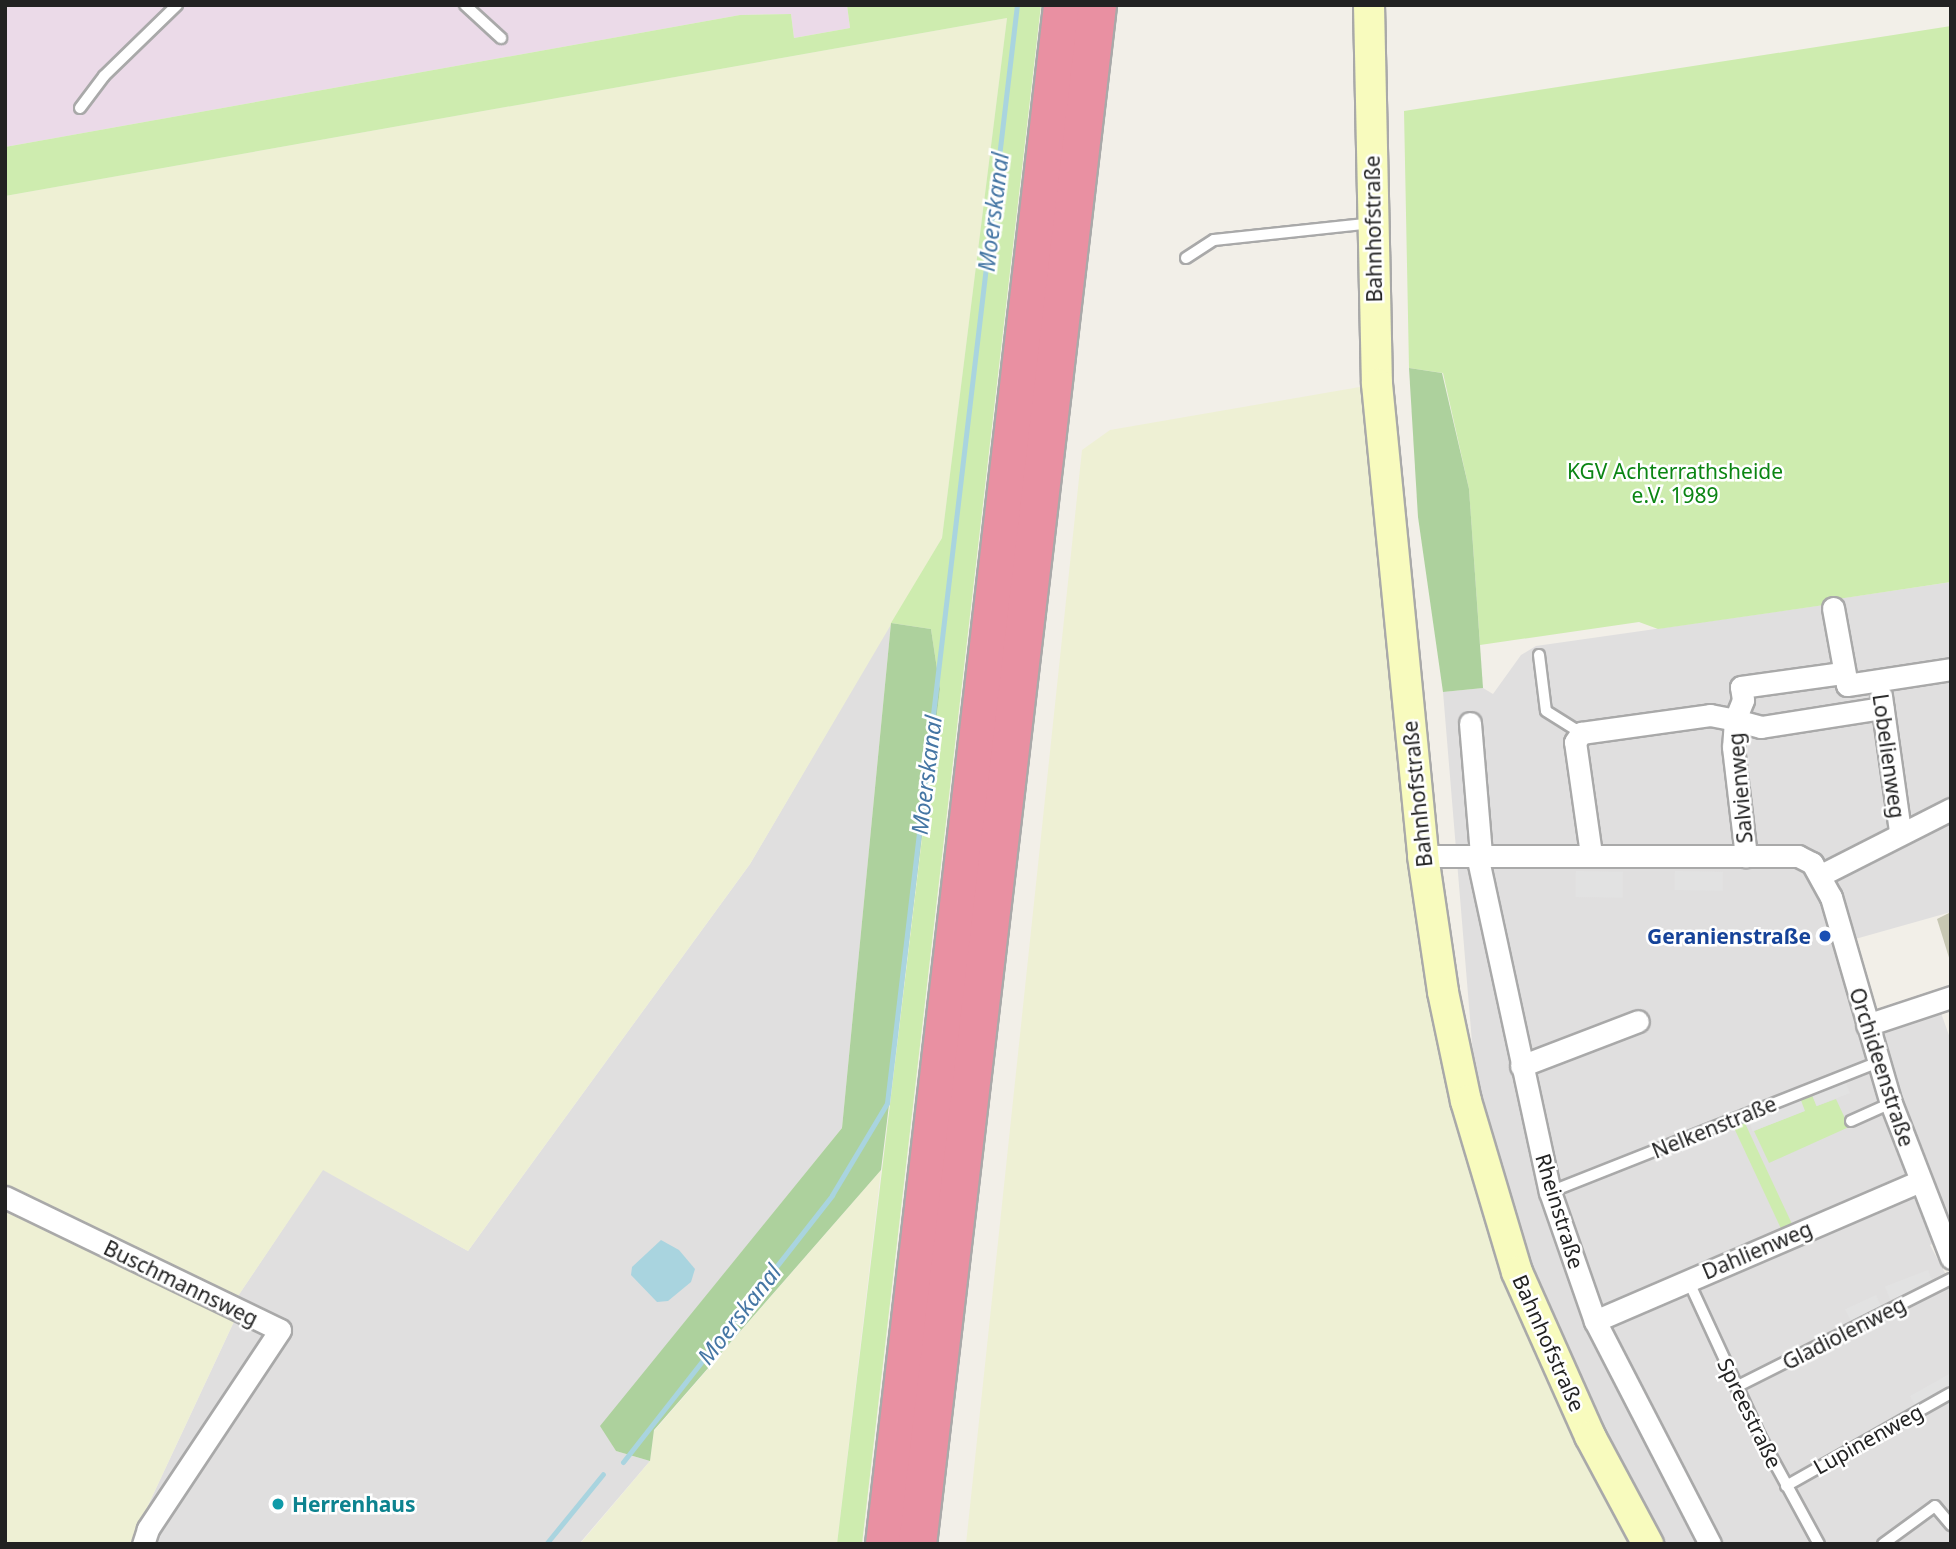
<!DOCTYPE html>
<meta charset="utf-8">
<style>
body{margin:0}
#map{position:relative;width:1956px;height:1549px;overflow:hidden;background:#f2efe8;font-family:"Noto Sans",sans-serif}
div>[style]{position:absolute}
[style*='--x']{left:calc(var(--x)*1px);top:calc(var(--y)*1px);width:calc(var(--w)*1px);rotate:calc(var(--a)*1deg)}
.residential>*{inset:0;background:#e0dfdf}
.industrial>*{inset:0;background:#ebdae8}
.construction>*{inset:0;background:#c7c7b3}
.farmland>*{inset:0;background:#eef0d4}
.grass>*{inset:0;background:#ceecaf;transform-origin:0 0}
.forest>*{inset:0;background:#add19d}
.parking>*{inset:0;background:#e2e2e2;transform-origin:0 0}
.water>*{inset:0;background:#a9d4df}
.stream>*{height:5px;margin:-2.5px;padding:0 2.5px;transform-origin:2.5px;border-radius:2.5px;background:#a9d4df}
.roads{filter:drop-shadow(2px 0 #a9a9a9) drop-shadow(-2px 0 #a9a9a9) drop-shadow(0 2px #a9a9a9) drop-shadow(0 -2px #a9a9a9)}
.lane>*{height:10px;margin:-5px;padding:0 5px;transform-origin:5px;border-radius:5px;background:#fff}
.street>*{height:21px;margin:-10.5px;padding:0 10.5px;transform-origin:10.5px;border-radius:10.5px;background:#fff}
.secondary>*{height:30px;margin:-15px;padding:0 15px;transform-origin:15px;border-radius:15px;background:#f8fbbe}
.highway>*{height:37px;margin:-18.5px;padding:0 18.5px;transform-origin:18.5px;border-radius:18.5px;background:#e990a2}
.dots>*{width:19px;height:19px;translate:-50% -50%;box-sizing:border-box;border:4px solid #fff;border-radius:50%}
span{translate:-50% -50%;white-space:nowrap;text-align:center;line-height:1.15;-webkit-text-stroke:5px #fff;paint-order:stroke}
.street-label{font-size:21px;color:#222}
.park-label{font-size:21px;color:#0b8513}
.transit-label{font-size:21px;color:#164399;font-weight:700}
.right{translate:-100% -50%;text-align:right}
.culture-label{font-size:21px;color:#0d838f;font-weight:700}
.left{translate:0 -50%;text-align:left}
.water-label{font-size:23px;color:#4576a4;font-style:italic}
.frame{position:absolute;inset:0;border:7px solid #222;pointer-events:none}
</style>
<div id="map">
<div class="residential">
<i style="clip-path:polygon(1951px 582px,1951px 912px,1834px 945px,1860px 1036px,1940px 1010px,1951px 1041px,1951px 1235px,1930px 1245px,1951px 1284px,1951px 1544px,1648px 1544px,1595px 1452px,1477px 1103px,1443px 692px,1483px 688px,1493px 694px,1521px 655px,1536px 646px,1837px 603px,1837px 599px)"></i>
<i style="clip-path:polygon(891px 623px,842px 1128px,601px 1426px,616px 1451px,650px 1461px,579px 1544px,130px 1544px,238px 1313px,234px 1302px,323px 1169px,468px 1251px,750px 864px)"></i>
</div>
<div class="industrial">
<i style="clip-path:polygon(5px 5px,847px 5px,850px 28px,794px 38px,791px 14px,740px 15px,5px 147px)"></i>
</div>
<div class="construction">
<i style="clip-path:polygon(1951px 912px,1951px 964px,1937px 919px)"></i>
</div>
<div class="farmland">
<i style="clip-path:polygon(1007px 18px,942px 538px,750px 864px,468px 1251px,323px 1170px,234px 1302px,5px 1189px,5px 196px)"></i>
<i style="clip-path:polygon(1377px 384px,1423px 856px,1517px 1272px,1643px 1544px,966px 1544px,1082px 450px,1110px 430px)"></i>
<i style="clip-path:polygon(881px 1170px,837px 1544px,580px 1544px,650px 1461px,654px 1431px)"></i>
<i style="clip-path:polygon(5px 1201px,238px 1313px,130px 1544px,5px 1544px)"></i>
</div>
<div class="grass">
<i style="clip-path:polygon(847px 5px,1041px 5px,862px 1544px,837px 1544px,940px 689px,931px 629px,891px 623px,942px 538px,1007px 18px,5px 196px,5px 147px,740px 15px,791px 14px,794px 38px,850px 28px)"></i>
<i style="clip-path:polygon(1951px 26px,1951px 582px,1838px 599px,1838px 603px,1658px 629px,1639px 622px,1480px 645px,1469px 489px,1443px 373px,1409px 368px,1404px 111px)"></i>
<i style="clip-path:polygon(1811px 1093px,1817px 1106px,1836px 1099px,1849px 1127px,1769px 1163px,1754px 1131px,1804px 1111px,1800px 1098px)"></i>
<i style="left:1744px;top:1121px;width:117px;height:12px;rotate:65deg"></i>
</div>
<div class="forest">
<i style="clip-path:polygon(1409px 368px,1442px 373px,1469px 489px,1483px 688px,1443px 692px,1418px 517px)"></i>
<i style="clip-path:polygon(891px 623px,931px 629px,940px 689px,881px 1170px,654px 1430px,650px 1461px,616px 1451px,600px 1426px,842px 1128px)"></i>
</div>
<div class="parking">
<i style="left:1576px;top:871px;width:47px;height:26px;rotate:1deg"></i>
<i style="left:1675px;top:871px;width:48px;height:19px;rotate:1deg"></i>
<i style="left:1845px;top:1080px;width:14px;height:36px;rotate:69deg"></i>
<i style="left:1800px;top:1098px;width:14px;height:56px;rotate:69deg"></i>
<i style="left:1928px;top:1270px;width:14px;height:46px;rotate:69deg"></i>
<i style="left:1876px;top:1295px;width:14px;height:34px;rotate:65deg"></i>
<i style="clip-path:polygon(1951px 1373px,1951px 1388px,1916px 1407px,1910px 1396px)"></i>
</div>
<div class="water">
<i style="clip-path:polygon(661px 1240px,679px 1250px,695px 1269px,691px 1282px,668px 1301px,657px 1302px,631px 1275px,632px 1267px)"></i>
</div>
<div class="stream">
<i style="--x:623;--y:1462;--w:339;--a:-51.9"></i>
<i style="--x:832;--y:1195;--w:107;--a:-59.1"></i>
<i style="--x:887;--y:1103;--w:1106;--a:-83.25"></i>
<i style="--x:546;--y:1544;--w:90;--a:-50.8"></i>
</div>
<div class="roads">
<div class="lane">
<i style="--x:465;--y:5;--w:49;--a:42.5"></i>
<i style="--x:80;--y:108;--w:40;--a:-53"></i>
<i style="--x:104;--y:76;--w:102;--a:-44.2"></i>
<i style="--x:1186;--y:258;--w:33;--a:-33"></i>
<i style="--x:1214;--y:240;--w:159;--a:-6.1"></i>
<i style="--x:1539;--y:655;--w:56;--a:82.9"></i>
<i style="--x:1546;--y:711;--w:41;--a:32.2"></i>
<i style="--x:1851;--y:1121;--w:44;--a:-24.2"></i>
<i style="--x:1550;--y:1192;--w:353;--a:-21.6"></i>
<i style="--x:1688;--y:1280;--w:172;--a:65.2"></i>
<i style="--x:1760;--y:1436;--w:123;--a:61.4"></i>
<i style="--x:1736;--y:1387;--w:241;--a:-26.7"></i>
<i style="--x:1786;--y:1486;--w:189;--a:-29.4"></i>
<i style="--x:1883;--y:1544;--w:64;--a:-36.2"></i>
<i style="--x:1935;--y:1506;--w:25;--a:50"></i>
</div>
<div class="street">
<i style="--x:1833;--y:608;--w:78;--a:79.7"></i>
<i style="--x:1847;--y:685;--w:105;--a:-8.7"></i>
<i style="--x:1842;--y:673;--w:102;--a:172.1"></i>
<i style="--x:1741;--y:687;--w:13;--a:81"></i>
<i style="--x:1743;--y:700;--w:22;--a:112"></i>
<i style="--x:1735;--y:720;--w:27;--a:15"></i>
<i style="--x:1761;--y:727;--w:123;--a:-8.9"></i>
<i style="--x:1881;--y:696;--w:137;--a:82"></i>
<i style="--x:1470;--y:723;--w:132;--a:85.2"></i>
<i style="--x:1591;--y:854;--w:113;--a:-98.1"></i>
<i style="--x:1575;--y:742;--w:11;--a:-56"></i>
<i style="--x:1581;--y:733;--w:130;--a:-7.9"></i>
<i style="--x:1710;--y:715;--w:25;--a:11"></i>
<i style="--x:1735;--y:720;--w:27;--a:94"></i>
<i style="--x:1733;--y:747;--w:110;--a:83.2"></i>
<i style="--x:1477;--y:855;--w:345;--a:77.8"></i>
<i style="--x:1550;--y:1192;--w:137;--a:70.8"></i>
<i style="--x:1595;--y:1321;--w:251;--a:62.7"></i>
<i style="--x:1423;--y:856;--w:375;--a:0"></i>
<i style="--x:1798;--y:856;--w:16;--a:27"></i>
<i style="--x:1812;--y:863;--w:39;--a:61"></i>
<i style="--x:1831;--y:897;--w:215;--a:73.8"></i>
<i style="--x:1891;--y:1103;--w:166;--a:68.8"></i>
<i style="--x:1821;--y:875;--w:146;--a:-26.9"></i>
<i style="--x:1867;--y:1025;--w:89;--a:-18.4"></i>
<i style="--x:1521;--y:1066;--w:125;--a:-21"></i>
<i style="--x:5;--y:1197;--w:305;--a:25.8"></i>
<i style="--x:280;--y:1330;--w:239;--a:123.6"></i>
<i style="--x:148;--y:1529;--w:16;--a:108"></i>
<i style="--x:1595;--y:1321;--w:354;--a:-23.3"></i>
</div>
<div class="secondary">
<i style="--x:1369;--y:5;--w:379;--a:88.8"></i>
<i style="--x:1377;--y:384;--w:474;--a:84.4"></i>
<i style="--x:1423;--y:856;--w:137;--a:81.6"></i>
<i style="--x:1443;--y:992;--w:111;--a:78.1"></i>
<i style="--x:1466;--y:1101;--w:178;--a:73.4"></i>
<i style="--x:1517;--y:1272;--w:180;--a:66"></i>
<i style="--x:1590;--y:1436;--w:123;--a:61.8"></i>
</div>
<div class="highway">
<i style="--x:884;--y:1544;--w:1549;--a:-83.4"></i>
<i style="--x:917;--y:1544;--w:1549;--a:-83.33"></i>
</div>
</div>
<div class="dots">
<i style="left:1825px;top:936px;background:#1a4fb4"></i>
<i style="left:278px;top:1504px;background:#0f9aa8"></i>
</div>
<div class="street-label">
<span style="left:1373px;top:229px;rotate:-91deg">Bahnhofstraße</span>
<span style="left:1889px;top:756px;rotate:82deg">Lobelienweg</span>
<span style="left:1740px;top:788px;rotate:-95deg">Salvienweg</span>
<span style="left:1417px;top:794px;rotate:-96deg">Bahnhofstraße</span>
<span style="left:1882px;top:1067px;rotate:72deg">Orchideenstraße</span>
<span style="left:1714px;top:1127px;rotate:-22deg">Nelkenstraße</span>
<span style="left:1560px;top:1211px;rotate:73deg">Rheinstraße</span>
<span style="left:1757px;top:1250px;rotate:-23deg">Dahlienweg</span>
<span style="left:181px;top:1283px;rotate:26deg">Buschmannsweg</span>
<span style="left:1844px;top:1333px;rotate:-27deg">Gladiolenweg</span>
<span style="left:1549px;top:1343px;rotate:66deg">Bahnhofstraße</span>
<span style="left:1750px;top:1413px;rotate:64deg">Spreestraße</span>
<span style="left:1868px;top:1439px;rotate:-29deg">Lupinenweg</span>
</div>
<div class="park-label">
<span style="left:1675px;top:483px">KGV Achterrathsheide<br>e.V. 1989</span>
</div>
<div class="transit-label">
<span class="right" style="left:1811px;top:936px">Geranienstraße</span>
</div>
<div class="culture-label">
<span class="left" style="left:292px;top:1504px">Herrenhaus</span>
</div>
<div class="water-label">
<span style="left:993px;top:212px;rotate:-83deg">Moerskanal</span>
<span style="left:926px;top:775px;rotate:-83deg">Moerskanal</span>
<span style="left:739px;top:1314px;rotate:-52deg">Moerskanal</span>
</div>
<div class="frame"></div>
</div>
